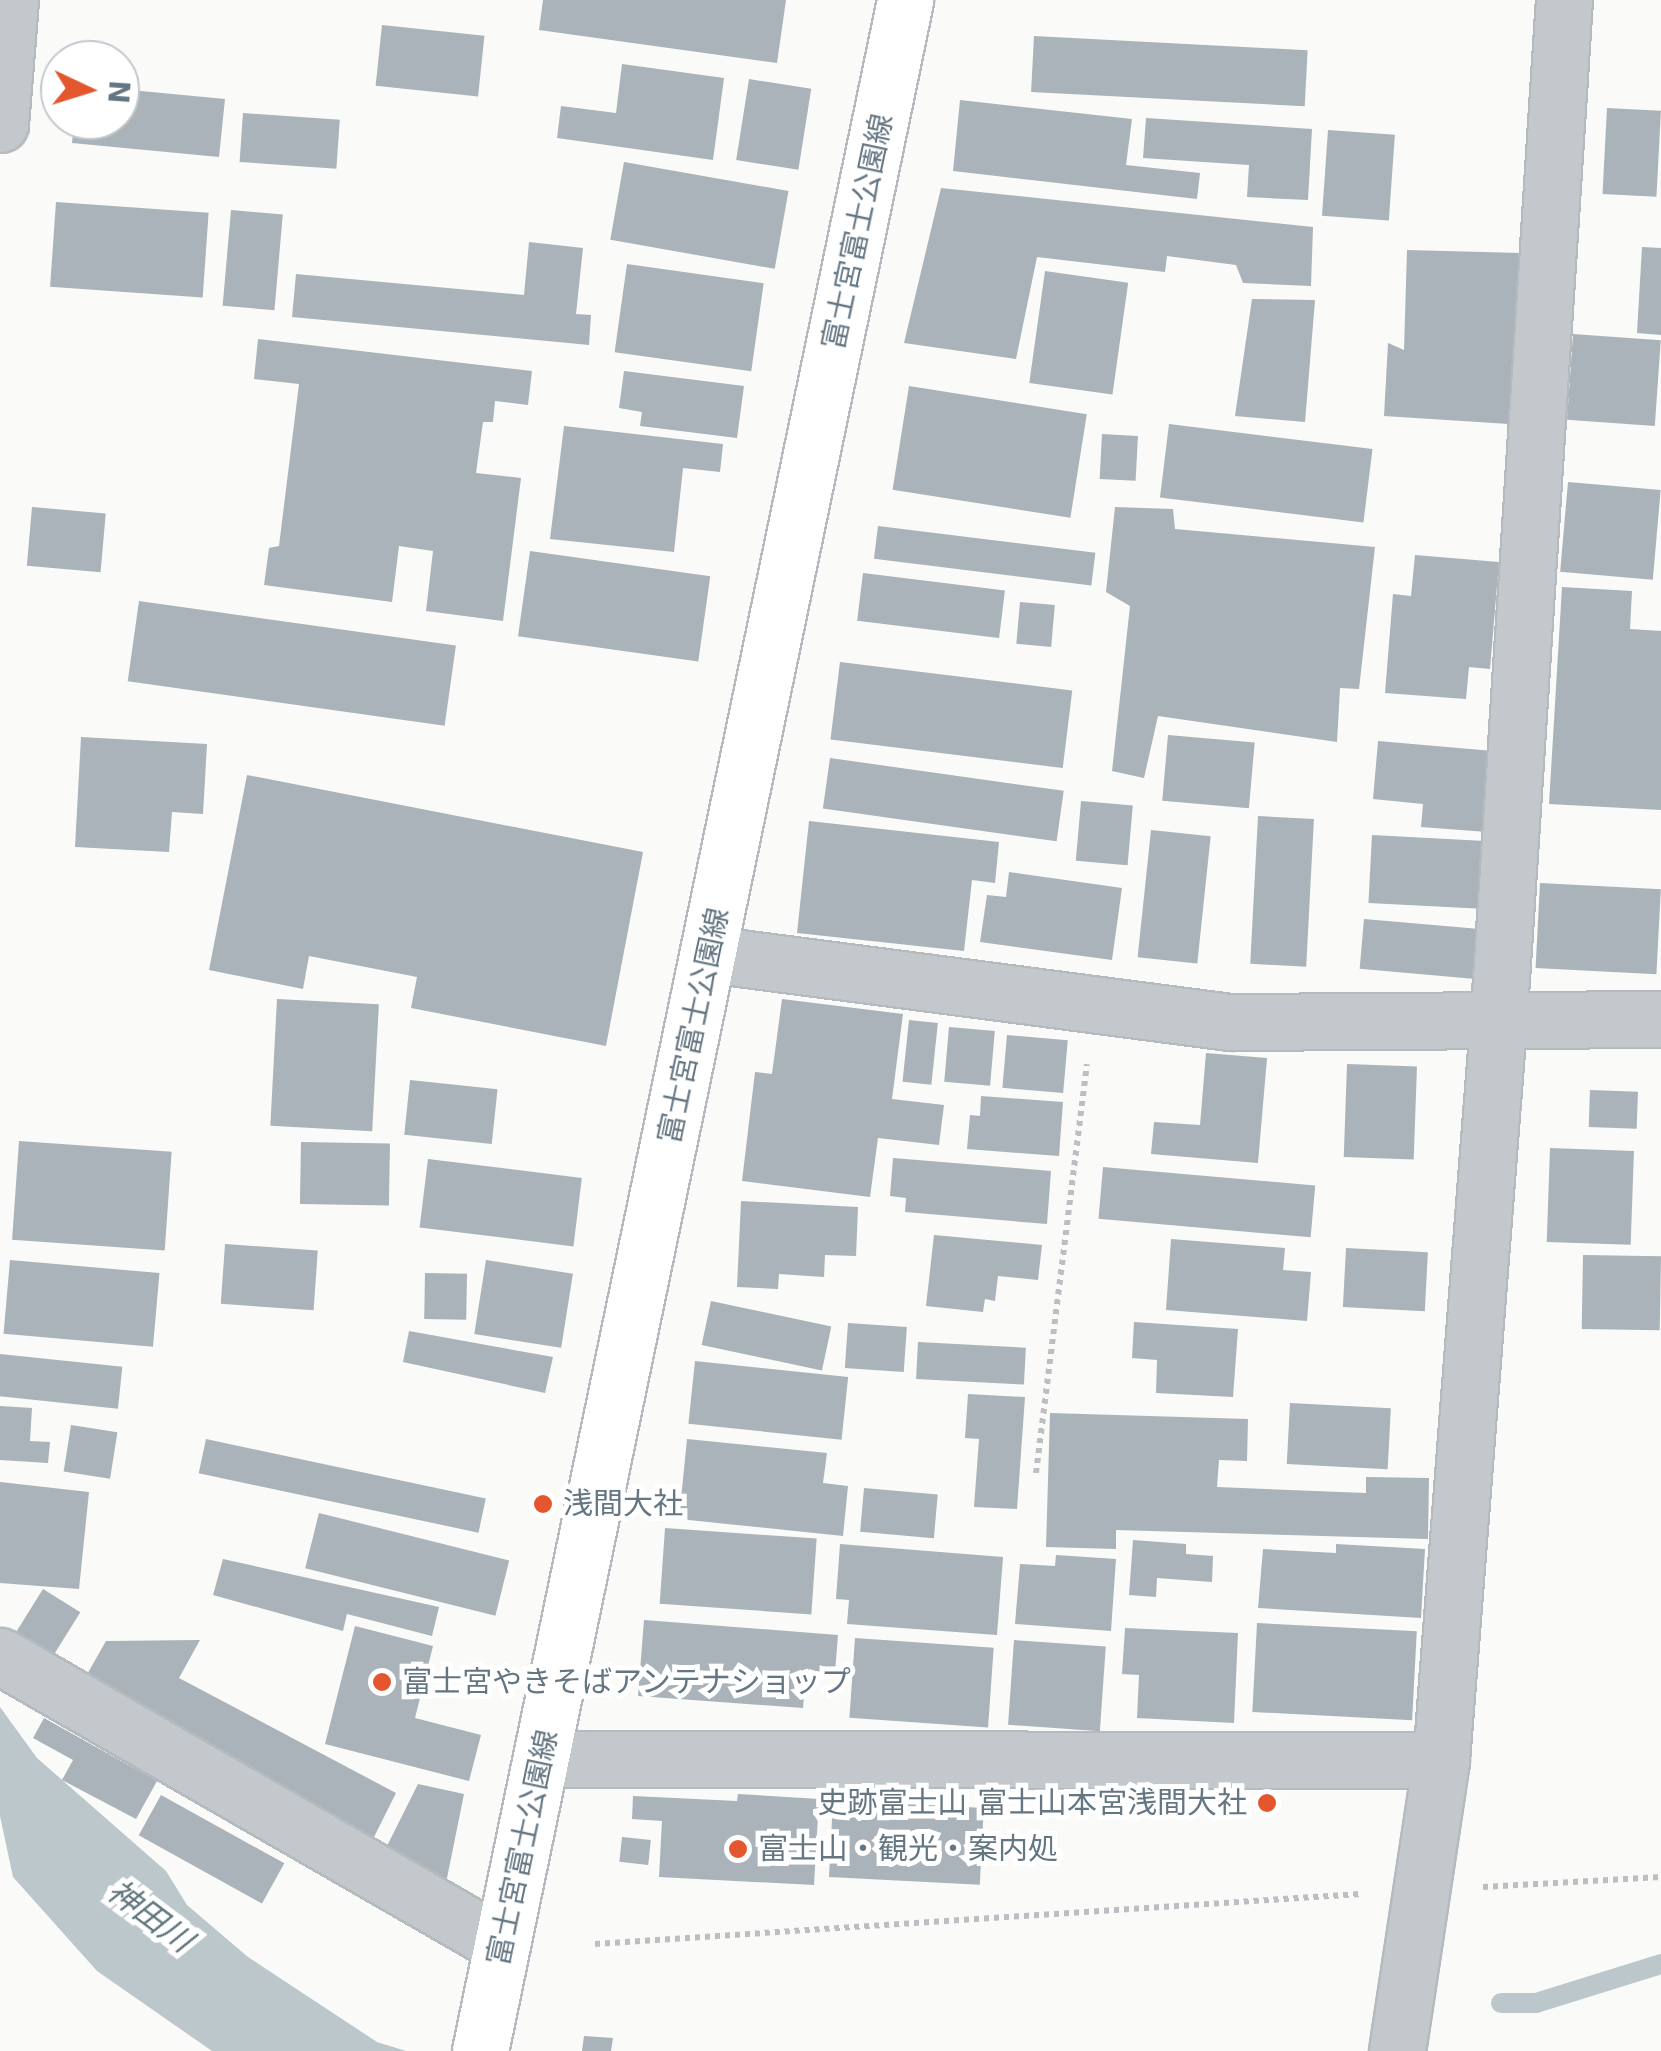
<!DOCTYPE html>
<meta charset="utf-8">
<style>
body{margin:0}
#map{position:relative;width:1661px;height:2051px;overflow:hidden;background:#fafaf8;font-family:"DejaVu Sans","Noto Sans JP",sans-serif}
div>[style]{position:absolute}
[style*='--x']{left:calc(var(--x)*1px);top:calc(var(--y)*1px);width:calc(var(--w)*1px);rotate:calc(var(--a)*1deg)}
.water>*{inset:0;background:#bbc7cb}
.stream>*{height:20px;margin:-10px;padding:0 10px;transform-origin:10px;border-radius:10px;background:#bbc7cb}
.building>*{inset:0;background:#aab3b9;transform-origin:0 0}
.path>*{height:6px;margin-top:-3px;transform-origin:0;background:repeating-linear-gradient(90deg,#bbbfc2 0 5px,transparent 0 10px)}
.roads{filter:drop-shadow(2px 0 #b5babe) drop-shadow(-2px 0 #b5babe) drop-shadow(0 2px #b5babe) drop-shadow(0 -2px #b5babe)}
.minor>*{height:55px;margin:-27.5px;padding:0 27.5px;transform-origin:27.5px;border-radius:27.5px;background:#c3c8cc}
.major>*{height:55px;margin:-27.5px;padding:0 27.5px;transform-origin:27.5px;border-radius:27.5px;background:#fff}
.dots>*{width:28px;height:28px;translate:-50% -50%;box-sizing:border-box;border:5px solid #fff;border-radius:50%}
span{translate:-50% -50%;white-space:nowrap;text-align:center;line-height:1.15;-webkit-text-stroke:10px #fff;paint-order:stroke}
.street-label{font-size:30px;color:#657683}
.poi-label{font-size:30px;color:#657683}
.left{translate:0 -50%;text-align:left}
.right{translate:-100% -50%;text-align:right}
.water-label{font-size:32px;color:#60757c;font-style:italic}
.north{position:absolute;left:40px;top:40px;width:100px;height:100px;box-sizing:border-box;background:#fff;border:2px solid #c1c8cd;border-radius:50%;rotate:94deg;font-size:28px;font-weight:700;line-height:40px;text-align:center;color:#657683}
.north::after{content:'';display:block;margin:auto;width:35px;height:45px;background:#e4572e;clip-path:polygon(50% 0,100% 100%,50% 72%,0 100%)}
</style>
<div id="map">
<div class="water">
<i style="clip-path:polygon(0 1707px,37px 1758px,166px 1871px,187px 1905px,248px 1957px,377px 2042px,406px 2051px,212px 2051px,97px 1971px,13px 1877px,0 1816px)"></i>
</div>
<div class="stream">
<i style="--x:1501;--y:2003;--w:35;--a:0"></i>
<i style="--x:1536;--y:2003;--w:131;--a:-17.3"></i>
</div>
<div class="building">
<i style="clip-path:polygon(543px 0,786px 0,777px 63px,539px 30px)"></i>
<i style="left:382px;top:25px;width:103px;height:61px;rotate:6deg"></i>
<i style="left:1034px;top:36px;width:274px;height:56px;rotate:3deg"></i>
<i style="clip-path:polygon(622px 64px,724px 78px,713px 160px,557px 138px,561px 106px,616px 113px)"></i>
<i style="left:749px;top:79px;width:63px;height:82px;rotate:9deg"></i>
<i style="clip-path:polygon(120px 89px,225px 99px,219px 157px,72px 143px,74px 120px,120px 120px)"></i>
<i style="clip-path:polygon(960px 100px,1132px 119px,1126px 165px,1200px 173px,1197px 199px,953px 171px)"></i>
<i style="left:1607px;top:108px;width:54px;height:86px;rotate:3deg"></i>
<i style="left:243px;top:113px;width:97px;height:49px;rotate:4deg"></i>
<i style="clip-path:polygon(1146px 118px,1312px 129px,1308px 200px,1247px 197px,1249px 165px,1143px 158px)"></i>
<i style="left:1328px;top:130px;width:67px;height:86px;rotate:4deg"></i>
<i style="left:624px;top:162px;width:167px;height:79px;rotate:10deg"></i>
<i style="clip-path:polygon(941px 188px,1313px 227px,1311px 286px,1243px 283px,1236px 265px,1167px 256px,1165px 272px,1037px 257px,1016px 359px,904px 343px)"></i>
<i style="left:56px;top:202px;width:153px;height:85px;rotate:4deg"></i>
<i style="left:231px;top:210px;width:52px;height:96px;rotate:5deg"></i>
<i style="clip-path:polygon(529px 242px,583px 248px,576px 314px,591px 315px,589px 345px,292px 317px,296px 274px,524px 295px)"></i>
<i style="clip-path:polygon(1642px 247px,1661px 248px,1661px 335px,1637px 333px)"></i>
<i style="clip-path:polygon(1407px 250px,1521px 253px,1509px 424px,1384px 416px,1388px 343px,1404px 350px)"></i>
<i style="left:627px;top:264px;width:138px;height:89px;rotate:8deg"></i>
<i style="left:1045px;top:271px;width:84px;height:113px;rotate:8deg"></i>
<i style="clip-path:polygon(1252px 299px,1315px 300px,1305px 422px,1235px 416px)"></i>
<i style="left:1573px;top:334px;width:88px;height:86px;rotate:4deg"></i>
<i style="clip-path:polygon(258px 339px,532px 371px,528px 405px,495px 401px,493px 422px,483px 422px,476px 473px,521px 478px,503px 621px,426px 611px,433px 551px,399px 546px,392px 602px,264px 585px,269px 548px,279px 546px,299px 384px,254px 379px)"></i>
<i style="clip-path:polygon(624px 371px,744px 386px,737px 438px,640px 426px,642px 412px,619px 408px)"></i>
<i style="left:909px;top:386px;width:180px;height:105px;rotate:9deg"></i>
<i style="left:1169px;top:424px;width:205px;height:74px;rotate:7deg"></i>
<i style="clip-path:polygon(564px 426px,723px 444px,720px 472px,683px 468px,674px 552px,550px 539px)"></i>
<i style="left:1102px;top:434px;width:36px;height:45px;rotate:3deg"></i>
<i style="left:1568px;top:482px;width:93px;height:90px;rotate:5deg"></i>
<i style="left:32px;top:507px;width:74px;height:59px;rotate:5deg"></i>
<i style="clip-path:polygon(1115px 507px,1173px 509px,1175px 529px,1375px 547px,1359px 689px,1340px 688px,1337px 742px,1158px 716px,1144px 778px,1112px 771px,1130px 606px,1106px 592px)"></i>
<i style="left:878px;top:526px;width:219px;height:33px;rotate:7deg"></i>
<i style="left:530px;top:551px;width:182px;height:86px;rotate:8deg"></i>
<i style="clip-path:polygon(1415px 555px,1499px 562px,1490px 669px,1469px 667px,1466px 699px,1385px 693px,1393px 594px,1411px 596px)"></i>
<i style="left:863px;top:573px;width:143px;height:48px;rotate:7deg"></i>
<i style="clip-path:polygon(1562px 587px,1632px 591px,1630px 629px,1661px 631px,1661px 810px,1549px 804px)"></i>
<i style="left:139px;top:601px;width:320px;height:81px;rotate:8deg"></i>
<i style="left:1020px;top:602px;width:35px;height:42px;rotate:5deg"></i>
<i style="left:840px;top:662px;width:234px;height:78px;rotate:7deg"></i>
<i style="left:1168px;top:735px;width:87px;height:66px;rotate:5deg"></i>
<i style="clip-path:polygon(81px 737px,207px 744px,203px 814px,172px 812px,169px 852px,75px 847px)"></i>
<i style="clip-path:polygon(1378px 741px,1493px 751px,1487px 832px,1421px 827px,1423px 804px,1373px 799px)"></i>
<i style="left:830px;top:758px;width:236px;height:51px;rotate:8deg"></i>
<i style="clip-path:polygon(247px 775px,643px 852px,606px 1046px,411px 1008px,417px 977px,309px 956px,303px 989px,209px 970px)"></i>
<i style="left:1081px;top:801px;width:52px;height:60px;rotate:5deg"></i>
<i style="left:1258px;top:816px;width:56px;height:148px;rotate:3deg"></i>
<i style="clip-path:polygon(809px 821px,999px 842px,995px 883px,972px 880px,964px 951px,797px 933px)"></i>
<i style="left:1151px;top:830px;width:60px;height:128px;rotate:6deg"></i>
<i style="left:1372px;top:835px;width:118px;height:68px;rotate:3deg"></i>
<i style="clip-path:polygon(1009px 872px,1122px 888px,1112px 960px,980px 942px,987px 895px,1006px 897px)"></i>
<i style="left:1540px;top:883px;width:121px;height:85px;rotate:3deg"></i>
<i style="left:1364px;top:919px;width:119px;height:50px;rotate:5deg"></i>
<i style="left:277px;top:999px;width:102px;height:127px;rotate:3deg"></i>
<i style="clip-path:polygon(782px 999px,903px 1014px,892px 1099px,944px 1105px,939px 1145px,878px 1138px,870px 1197px,742px 1181px,755px 1072px,772px 1074px)"></i>
<i style="left:909px;top:1020px;width:29px;height:62px;rotate:6deg"></i>
<i style="left:949px;top:1027px;width:46px;height:55px;rotate:5deg"></i>
<i style="left:1007px;top:1035px;width:61px;height:53px;rotate:5deg"></i>
<i style="clip-path:polygon(1206px 1053px,1267px 1058px,1258px 1163px,1151px 1154px,1154px 1122px,1200px 1125px)"></i>
<i style="left:1347px;top:1064px;width:70px;height:93px;rotate:2deg"></i>
<i style="left:410px;top:1080px;width:88px;height:55px;rotate:6deg"></i>
<i style="left:1590px;top:1090px;width:48px;height:37px;rotate:2deg"></i>
<i style="clip-path:polygon(981px 1096px,1063px 1102px,1059px 1156px,967px 1149px,970px 1115px,980px 1116px)"></i>
<i style="left:19px;top:1141px;width:153px;height:99px;rotate:4deg"></i>
<i style="left:301px;top:1142px;width:89px;height:62px;rotate:1deg"></i>
<i style="left:1550px;top:1148px;width:84px;height:94px;rotate:2deg"></i>
<i style="clip-path:polygon(893px 1158px,1051px 1171px,1047px 1224px,905px 1212px,906px 1198px,890px 1196px)"></i>
<i style="left:428px;top:1159px;width:155px;height:69px;rotate:7deg"></i>
<i style="left:1103px;top:1167px;width:213px;height:52px;rotate:5deg"></i>
<i style="clip-path:polygon(741px 1201px,858px 1207px,856px 1256px,825px 1255px,824px 1277px,779px 1274px,778px 1289px,737px 1287px)"></i>
<i style="clip-path:polygon(934px 1235px,1042px 1245px,1038px 1280px,998px 1276px,995px 1301px,985px 1299px,983px 1312px,926px 1306px)"></i>
<i style="clip-path:polygon(1171px 1239px,1285px 1248px,1283px 1270px,1311px 1272px,1307px 1321px,1166px 1310px)"></i>
<i style="left:225px;top:1244px;width:93px;height:60px;rotate:4deg"></i>
<i style="left:1346px;top:1248px;width:82px;height:59px;rotate:3deg"></i>
<i style="left:1583px;top:1255px;width:78px;height:74px;rotate:1deg"></i>
<i style="left:10px;top:1260px;width:150px;height:74px;rotate:5deg"></i>
<i style="left:486px;top:1260px;width:88px;height:75px;rotate:9deg"></i>
<i style="left:425px;top:1273px;width:42px;height:46px;rotate:1deg"></i>
<i style="left:711px;top:1301px;width:123px;height:45px;rotate:12deg"></i>
<i style="clip-path:polygon(1134px 1322px,1238px 1329px,1233px 1397px,1156px 1393px,1157px 1360px,1132px 1358px)"></i>
<i style="left:848px;top:1323px;width:59px;height:45px;rotate:4deg"></i>
<i style="clip-path:polygon(409px 1331px,553px 1357px,545px 1393px,403px 1362px)"></i>
<i style="left:918px;top:1342px;width:108px;height:37px;rotate:3deg"></i>
<i style="left:0;top:1354px;width:123px;height:42px;rotate:6deg"></i>
<i style="left:695px;top:1361px;width:154px;height:63px;rotate:6deg"></i>
<i style="clip-path:polygon(968px 1394px,1025px 1397px,1017px 1509px,974px 1507px,979px 1439px,965px 1438px)"></i>
<i style="left:1290px;top:1403px;width:101px;height:61px;rotate:3deg"></i>
<i style="clip-path:polygon(0 1406px,32px 1408px,30px 1441px,50px 1442px,48px 1463px,0 1460px)"></i>
<i style="clip-path:polygon(1050px 1413px,1248px 1419px,1247px 1461px,1219px 1460px,1217px 1487px,1366px 1493px,1366px 1477px,1429px 1478px,1428px 1539px,1116px 1530px,1116px 1549px,1046px 1547px)"></i>
<i style="left:71px;top:1425px;width:47px;height:47px;rotate:9deg"></i>
<i style="left:206px;top:1439px;width:286px;height:35px;rotate:12deg"></i>
<i style="clip-path:polygon(687px 1439px,827px 1453px,823px 1483px,848px 1486px,843px 1536px,679px 1519px)"></i>
<i style="clip-path:polygon(0 1482px,89px 1492px,79px 1589px,0 1583px)"></i>
<i style="left:864px;top:1488px;width:74px;height:44px;rotate:5deg"></i>
<i style="left:319px;top:1513px;width:196px;height:57px;rotate:14deg"></i>
<i style="left:665px;top:1528px;width:152px;height:76px;rotate:4deg"></i>
<i style="clip-path:polygon(1133px 1540px,1186px 1544px,1186px 1554px,1213px 1556px,1212px 1582px,1157px 1578px,1156px 1597px,1129px 1595px)"></i>
<i style="clip-path:polygon(840px 1544px,1003px 1557px,997px 1635px,847px 1624px,849px 1600px,836px 1599px)"></i>
<i style="clip-path:polygon(1336px 1544px,1425px 1549px,1421px 1618px,1258px 1608px,1263px 1549px,1336px 1553px)"></i>
<i style="clip-path:polygon(1056px 1555px,1116px 1559px,1111px 1631px,1015px 1624px,1020px 1564px,1055px 1566px)"></i>
<i style="clip-path:polygon(223px 1559px,439px 1607px,432px 1636px,347px 1614px,343px 1631px,213px 1595px)"></i>
<i style="left:43px;top:1589px;width:44px;height:53px;rotate:32deg"></i>
<i style="clip-path:polygon(644px 1620px,838px 1635px,835px 1673px,806px 1670px,803px 1708px,638px 1696px)"></i>
<i style="left:1257px;top:1623px;width:160px;height:89px;rotate:3deg"></i>
<i style="clip-path:polygon(355px 1626px,433px 1646px,415px 1718px,481px 1735px,469px 1781px,325px 1744px)"></i>
<i style="clip-path:polygon(1125px 1628px,1238px 1633px,1234px 1723px,1137px 1718px,1139px 1675px,1122px 1674px)"></i>
<i style="left:855px;top:1638px;width:139px;height:80px;rotate:4deg"></i>
<i style="clip-path:polygon(200px 1640px,179px 1678px,396px 1793px,372px 1841px,85px 1678px,106px 1641px)"></i>
<i style="left:1014px;top:1640px;width:92px;height:85px;rotate:4deg"></i>
<i style="clip-path:polygon(44px 1718px,157px 1781px,136px 1819px,62px 1780px,73px 1760px,33px 1738px)"></i>
<i style="clip-path:polygon(418px 1784px,464px 1794px,446px 1883px,383px 1854px)"></i>
<i style="clip-path:polygon(738px 1794px,819px 1799px,814px 1885px,659px 1877px,662px 1821px,632px 1819px,633px 1796px,737px 1801px)"></i>
<i style="left:161px;top:1795px;width:141px;height:46px;rotate:29deg"></i>
<i style="left:833px;top:1800px;width:151px;height:77px;rotate:3deg"></i>
<i style="left:622px;top:1837px;width:29px;height:25px;rotate:6deg"></i>
<i style="clip-path:polygon(584px 2036px,613px 2038px,611px 2051px,582px 2051px)"></i>
</div>
<div class="path">
<i style="--x:1036;--y:1473;--w:412;--a:-82.9"></i>
<i style="--x:1483;--y:1887;--w:178;--a:-3.2"></i>
<i style="--x:595;--y:1944;--w:767;--a:-3.74"></i>
</div>
<div class="roads">
<div class="minor">
<i style="--x:0;--y:124;--w:124;--a:-85.4"></i>
<i style="--x:709;--y:954;--w:525;--a:7.44"></i>
<i style="--x:1230;--y:1022;--w:431;--a:-0.4"></i>
<i style="--x:0;--y:1656;--w:579;--a:29.93"></i>
<i style="--x:542;--y:1759;--w:899;--a:0.06"></i>
<i style="--x:1397;--y:2051;--w:294;--a:-81.4"></i>
<i style="--x:1441;--y:1760;--w:737;--a:-85.57"></i>
<i style="--x:1498;--y:1025;--w:1027;--a:-86.32"></i>
</div>
<div class="major">
<i style="--x:480;--y:2051;--w:2095;--a:-78.29"></i>
</div>
</div>
<div class="dots">
<i style="left:543px;top:1504px;background:#e4572e"></i>
<i style="left:382px;top:1682px;background:#e4572e"></i>
<i style="left:1267px;top:1803px;background:#e4572e"></i>
<i style="left:738px;top:1849px;background:#e4572e"></i>
</div>
<div class="street-label">
<span style="left:858px;top:232px;rotate:-78deg">富士宮富士公園線</span>
<span style="left:694px;top:1026px;rotate:-78deg">富士宮富士公園線</span>
<span style="left:523px;top:1848px;rotate:-78deg">富士宮富士公園線</span>
</div>
<div class="poi-label">
<span class="left" style="left:563px;top:1504px">浅間大社</span>
<span class="left" style="left:402px;top:1682px">富士宮やきそばアンテナショップ</span>
<span class="right" style="left:1247px;top:1803px">史跡富士山 富士山本宮浅間大社</span>
<span class="left" style="left:758px;top:1849px">富士山・観光・案内処</span>
</div>
<div class="water-label">
<span style="left:150px;top:1916px;rotate:37deg">神田川</span>
</div>
<div class="north">N</div>
</div>
